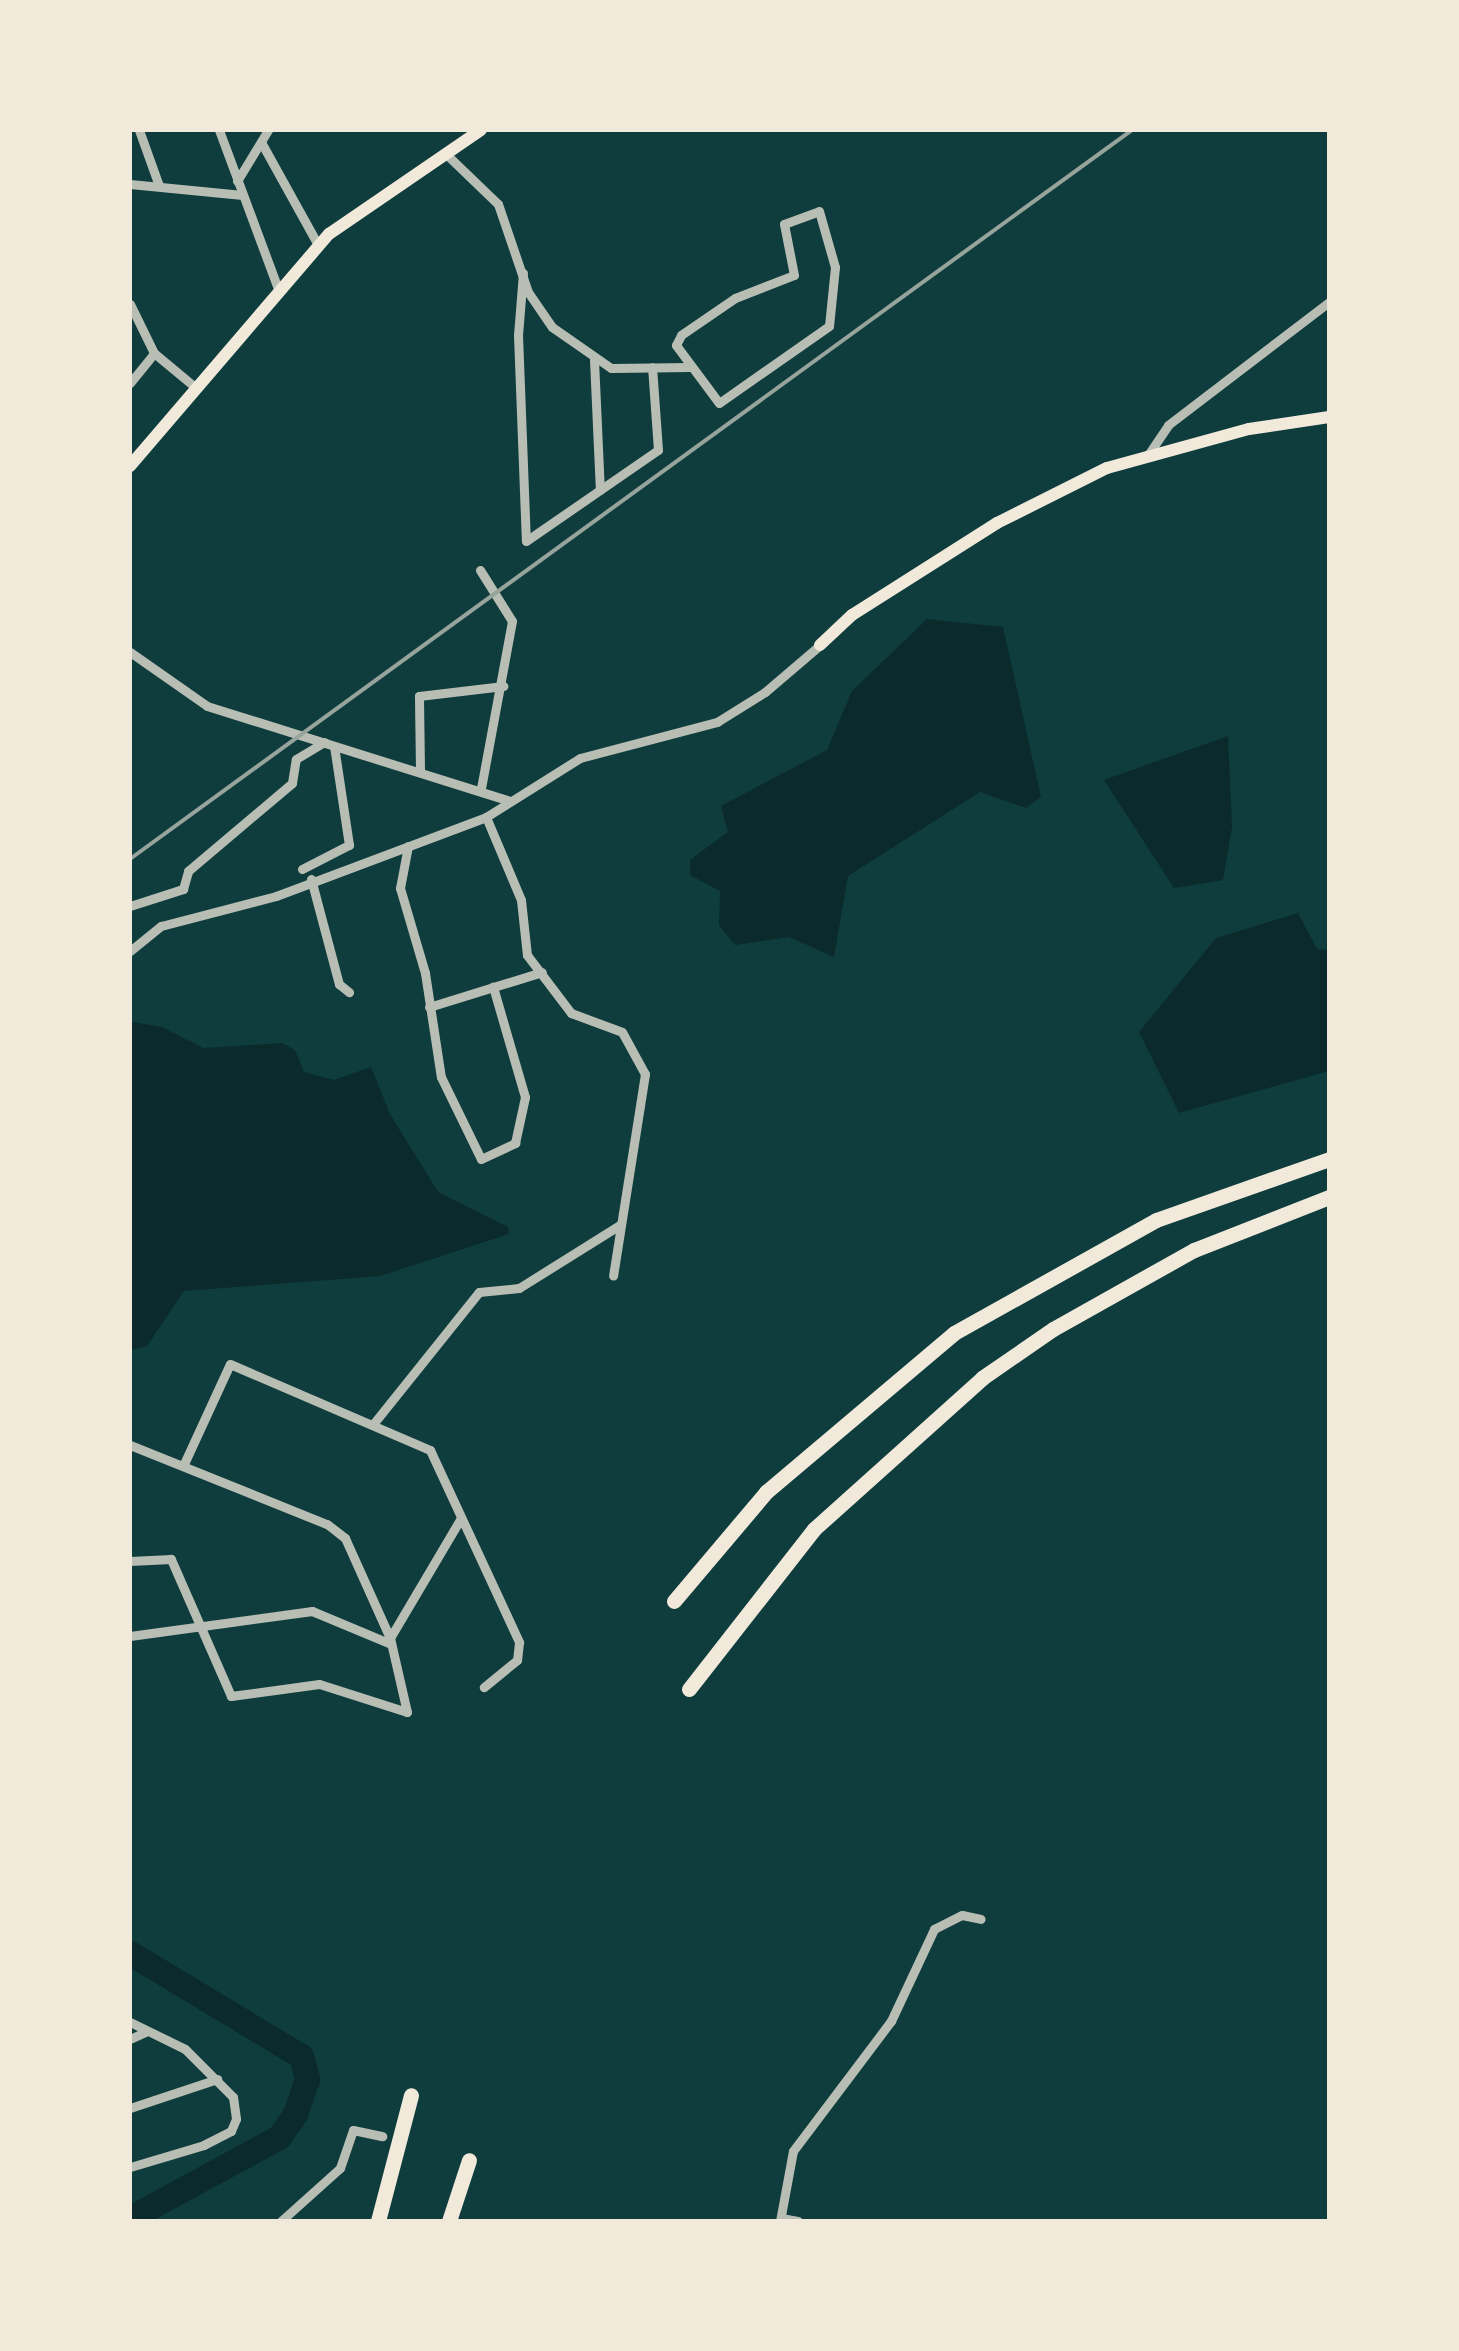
<!DOCTYPE html>
<style>
body{margin:0}
#map{position:relative;width:1459px;height:2351px;overflow:hidden;background:#0f3d3e;font-family:"Playfair Display",serif}
div>[style]{position:absolute}
[style*='--x']{left:calc(var(--x)*1px);top:calc(var(--y)*1px);width:calc(var(--w)*1px);rotate:calc(var(--a)*1deg)}
.water>*{inset:0;background:#0a2a2b}
.river>*{height:25px;margin:-12.5px;padding:0 12.5px;transform-origin:12.5px;border-radius:12.5px;background:#0a2a2b}
.minor>*{height:9px;margin:-4.5px;padding:0 4.5px;transform-origin:4.5px;border-radius:4.5px;background:#b8beb3}
.primary>*{height:12px;margin:-6px;padding:0 6px;transform-origin:6px;border-radius:6px;background:#f1e9da}
.motorway>*{height:15px;margin:-7.5px;padding:0 7.5px;transform-origin:7.5px;border-radius:7.5px;background:#f1e9da}
.rail>*{height:4px;margin:-2px;padding:0 2px;transform-origin:2px;border-radius:2px;background:#97a49c}
span{translate:-50% -50%;white-space:nowrap;text-align:center;line-height:1.15;-webkit-text-stroke:9px #f1e9da;paint-order:stroke}
.frame{position:absolute;inset:0;border:132px solid #f1e9da;pointer-events:none}
</style>
<div id="map">
<div class="water">
<i style="clip-path:polygon(927px 619px,1003px 627px,1041px 797px,1026px 808px,980px 792px,848px 876px,834px 957px,789px 937px,735px 945px,719px 925px,720px 891px,690px 875px,690px 860px,728px 832px,721px 806px,827px 750px,852px 691px)"></i>
<i style="clip-path:polygon(1228px 736px,1232px 827px,1223px 880px,1174px 888px,1104px 780px)"></i>
<i style="clip-path:polygon(1298px 913px,1317px 949px,1329px 950px,1329px 1071px,1179px 1113px,1139px 1032px,1216px 938px)"></i>
<i style="clip-path:polygon(132px 1022px,162px 1027px,203px 1048px,282px 1043px,295px 1050px,304px 1072px,334px 1080px,371px 1067px,390px 1114px,438px 1192px,508px 1227px,509px 1234px,380px 1276px,184px 1291px,147px 1346px,130px 1350px)"></i>
</div>
<div class="river">
<i style="--x:130;--y:1953;--w:200;--a:31.1"></i>
<i style="--x:301;--y:2056;--w:24;--a:75"></i>
<i style="--x:307;--y:2079;--w:37;--a:109"></i>
<i style="--x:295;--y:2114;--w:28;--a:125"></i>
<i style="--x:279;--y:2137;--w:170;--a:151.5"></i>
</div>
<div class="minor">
<i style="--x:139;--y:130;--w:59;--a:70.3"></i>
<i style="--x:219;--y:130;--w:170;--a:69.6"></i>
<i style="--x:261;--y:142;--w:118;--a:61"></i>
<i style="--x:446;--y:154;--w:72;--a:43.9"></i>
<i style="--x:498;--y:204;--w:93;--a:71.2"></i>
<i style="--x:528;--y:292;--w:42;--a:55.6"></i>
<i style="--x:552;--y:327;--w:72;--a:34.8"></i>
<i style="--x:611;--y:368;--w:79;--a:-0.7"></i>
<i style="--x:237;--y:181;--w:60;--a:-58.7"></i>
<i style="--x:130;--y:184;--w:113;--a:5.6"></i>
<i style="--x:819;--y:211;--w:58;--a:74.1"></i>
<i style="--x:835;--y:267;--w:59;--a:95.8"></i>
<i style="--x:829;--y:326;--w:134;--a:145"></i>
<i style="--x:719;--y:403;--w:72;--a:-126.6"></i>
<i style="--x:676;--y:345;--w:11;--a:-63"></i>
<i style="--x:681;--y:335;--w:65;--a:-34.4"></i>
<i style="--x:735;--y:298;--w:63;--a:-21.3"></i>
<i style="--x:794;--y:275;--w:52;--a:-101.1"></i>
<i style="--x:784;--y:224;--w:37;--a:-20"></i>
<i style="--x:523;--y:273;--w:62;--a:94.6"></i>
<i style="--x:518;--y:335;--w:206;--a:87.8"></i>
<i style="--x:526;--y:541;--w:160;--a:-34.6"></i>
<i style="--x:658;--y:450;--w:83;--a:-94.1"></i>
<i style="--x:130;--y:304;--w:55;--a:63.9"></i>
<i style="--x:154;--y:353;--w:53;--a:39.7"></i>
<i style="--x:594;--y:360;--w:130;--a:87.4"></i>
<i style="--x:130;--y:383;--w:38;--a:-51"></i>
<i style="--x:1148;--y:455;--w:36;--a:-56"></i>
<i style="--x:1168;--y:425;--w:203;--a:-37.4"></i>
<i style="--x:480;--y:570;--w:60;--a:57.9"></i>
<i style="--x:512;--y:621;--w:170;--a:100.5"></i>
<i style="--x:130;--y:652;--w:94;--a:35"></i>
<i style="--x:207;--y:706;--w:318;--a:17.4"></i>
<i style="--x:420;--y:770;--w:74;--a:-90.8"></i>
<i style="--x:419;--y:696;--w:85;--a:-6.8"></i>
<i style="--x:486;--y:817;--w:90;--a:67.1"></i>
<i style="--x:521;--y:900;--w:55;--a:83.8"></i>
<i style="--x:527;--y:955;--w:73;--a:52.8"></i>
<i style="--x:571;--y:1013;--w:54;--a:20.4"></i>
<i style="--x:622;--y:1032;--w:48;--a:61.3"></i>
<i style="--x:645;--y:1074;--w:204;--a:99"></i>
<i style="--x:408;--y:846;--w:43;--a:100.8"></i>
<i style="--x:400;--y:888;--w:89;--a:73.6"></i>
<i style="--x:425;--y:973;--w:105;--a:81.3"></i>
<i style="--x:441;--y:1077;--w:91;--a:64"></i>
<i style="--x:481;--y:1159;--w:38;--a:-25"></i>
<i style="--x:515;--y:1143;--w:47;--a:-77.7"></i>
<i style="--x:525;--y:1097;--w:115;--a:-106.2"></i>
<i style="--x:302;--y:869;--w:53;--a:-27.1"></i>
<i style="--x:349;--y:845;--w:100;--a:-98.6"></i>
<i style="--x:311;--y:879;--w:109;--a:75.1"></i>
<i style="--x:339;--y:984;--w:13;--a:39"></i>
<i style="--x:130;--y:906;--w:56;--a:-17.8"></i>
<i style="--x:183;--y:889;--w:19;--a:-74"></i>
<i style="--x:188;--y:871;--w:136;--a:-40.2"></i>
<i style="--x:292;--y:783;--w:24;--a:-81"></i>
<i style="--x:296;--y:759;--w:33;--a:-31"></i>
<i style="--x:130;--y:951;--w:40;--a:-39"></i>
<i style="--x:161;--y:926;--w:119;--a:-14.6"></i>
<i style="--x:276;--y:896;--w:224;--a:-20.6"></i>
<i style="--x:486;--y:817;--w:111;--a:-32.1"></i>
<i style="--x:580;--y:758;--w:142;--a:-14.7"></i>
<i style="--x:717;--y:722;--w:57;--a:-32"></i>
<i style="--x:765;--y:692;--w:72;--a:-40.5"></i>
<i style="--x:429;--y:1007;--w:118;--a:-17.2"></i>
<i style="--x:374;--y:1423;--w:168;--a:-51.3"></i>
<i style="--x:479;--y:1292;--w:40;--a:-5.7"></i>
<i style="--x:519;--y:1288;--w:119;--a:-32"></i>
<i style="--x:130;--y:1445;--w:212;--a:21.9"></i>
<i style="--x:327;--y:1524;--w:23;--a:38"></i>
<i style="--x:345;--y:1538;--w:110;--a:65.8"></i>
<i style="--x:390;--y:1638;--w:76;--a:77.1"></i>
<i style="--x:407;--y:1712;--w:92;--a:-162.3"></i>
<i style="--x:319;--y:1684;--w:89;--a:172.2"></i>
<i style="--x:231;--y:1696;--w:150;--a:-113.7"></i>
<i style="--x:171;--y:1559;--w:41;--a:177.2"></i>
<i style="--x:183;--y:1466;--w:112;--a:-65.3"></i>
<i style="--x:230;--y:1364;--w:218;--a:23.3"></i>
<i style="--x:430;--y:1450;--w:212;--a:65.1"></i>
<i style="--x:519;--y:1642;--w:18;--a:96"></i>
<i style="--x:517;--y:1660;--w:43;--a:140.7"></i>
<i style="--x:130;--y:1636;--w:184;--a:-7.8"></i>
<i style="--x:312;--y:1611;--w:86;--a:22.7"></i>
<i style="--x:390;--y:1638;--w:139;--a:-59.4"></i>
<i style="--x:130;--y:2022;--w:61;--a:26.1"></i>
<i style="--x:185;--y:2049;--w:68;--a:45"></i>
<i style="--x:233;--y:2097;--w:22;--a:82"></i>
<i style="--x:236;--y:2119;--w:13;--a:113"></i>
<i style="--x:231;--y:2131;--w:30;--a:153"></i>
<i style="--x:204;--y:2145;--w:77;--a:163.4"></i>
<i style="--x:130;--y:2039;--w:17;--a:-25"></i>
<i style="--x:130;--y:2108;--w:92;--a:-18.4"></i>
<i style="--x:781;--y:2218;--w:17;--a:10"></i>
<i style="--x:281;--y:2221;--w:79;--a:-41.9"></i>
<i style="--x:340;--y:2168;--w:40;--a:-71.1"></i>
<i style="--x:353;--y:2130;--w:30;--a:12"></i>
<i style="--x:780;--y:2221;--w:71;--a:-79.5"></i>
<i style="--x:793;--y:2151;--w:163;--a:-53"></i>
<i style="--x:891;--y:2021;--w:102;--a:-64.9"></i>
<i style="--x:934;--y:1929;--w:31;--a:-27"></i>
<i style="--x:962;--y:1915;--w:19;--a:12"></i>
</div>
<div class="primary">
<i style="--x:130;--y:466;--w:306;--a:-49.4"></i>
<i style="--x:329;--y:234;--w:184;--a:-34.4"></i>
<i style="--x:820;--y:645;--w:44;--a:-43.2"></i>
<i style="--x:852;--y:615;--w:172;--a:-32.4"></i>
<i style="--x:997;--y:523;--w:123;--a:-26.6"></i>
<i style="--x:1107;--y:468;--w:147;--a:-15.4"></i>
<i style="--x:1249;--y:429;--w:81;--a:-8.5"></i>
</div>
<div class="motorway">
<i style="--x:674;--y:1601;--w:143;--a:-49.8"></i>
<i style="--x:766;--y:1492;--w:246;--a:-40.2"></i>
<i style="--x:954;--y:1333;--w:231;--a:-29.2"></i>
<i style="--x:1156;--y:1220;--w:183;--a:-19.4"></i>
<i style="--x:689;--y:1689;--w:203;--a:-52"></i>
<i style="--x:814;--y:1529;--w:226;--a:-41.9"></i>
<i style="--x:982;--y:1378;--w:86;--a:-34.6"></i>
<i style="--x:1053;--y:1329;--w:162;--a:-29.3"></i>
<i style="--x:1194;--y:1250;--w:145;--a:-21.4"></i>
<i style="--x:378;--y:2221;--w:130;--a:-75.3"></i>
<i style="--x:449;--y:2221;--w:64;--a:-71.8"></i>
</div>
<div class="rail">
<i style="--x:130;--y:859;--w:1239;--a:-36.04"></i>
</div>
<div class="frame"></div>
</div>
